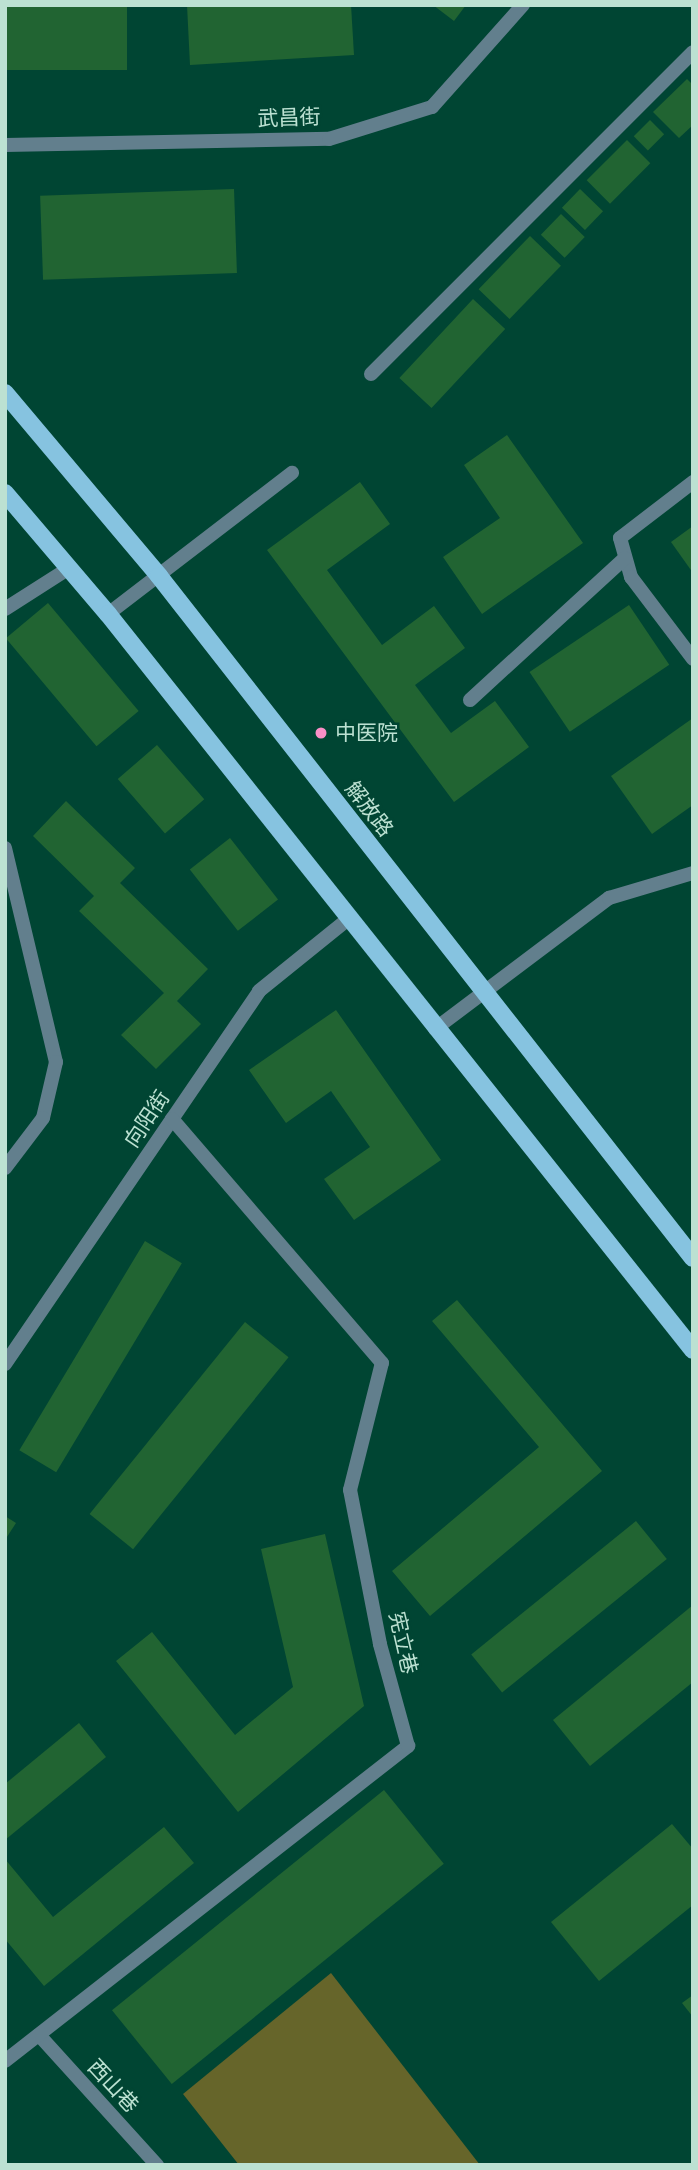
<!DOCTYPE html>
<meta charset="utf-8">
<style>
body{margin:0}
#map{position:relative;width:698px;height:2170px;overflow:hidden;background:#004533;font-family:Jost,"Noto Sans SC",sans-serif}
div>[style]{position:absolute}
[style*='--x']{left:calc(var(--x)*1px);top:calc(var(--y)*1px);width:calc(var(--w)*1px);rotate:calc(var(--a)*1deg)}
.green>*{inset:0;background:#66652a}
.building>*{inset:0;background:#216432;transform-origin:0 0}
.minor>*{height:14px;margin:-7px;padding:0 7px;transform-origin:7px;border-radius:7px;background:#627f8d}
.primary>*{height:18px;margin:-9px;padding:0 9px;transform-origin:9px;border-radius:9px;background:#86c3e0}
.dots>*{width:19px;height:19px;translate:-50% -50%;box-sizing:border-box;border:4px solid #004533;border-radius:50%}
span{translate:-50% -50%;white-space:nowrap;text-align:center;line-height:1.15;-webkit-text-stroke:5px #004533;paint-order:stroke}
.street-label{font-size:21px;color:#bce1d2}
.poi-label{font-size:21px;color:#bce1d2}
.left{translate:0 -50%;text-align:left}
.frame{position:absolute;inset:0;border:7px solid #bce1d2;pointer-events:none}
</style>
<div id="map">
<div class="green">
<i style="clip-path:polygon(331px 1973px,480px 2165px,239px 2165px,183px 2094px)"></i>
</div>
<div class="building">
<i style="left:5px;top:5px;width:122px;height:65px"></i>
<i style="clip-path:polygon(187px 5px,351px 5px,354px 55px,190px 65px)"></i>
<i style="clip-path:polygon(433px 5px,466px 5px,454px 21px)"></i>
<i style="clip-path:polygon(687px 79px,693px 85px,693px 125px,679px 138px,653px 112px)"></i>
<i style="left:650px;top:120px;width:20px;height:23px;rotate:45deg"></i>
<i style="left:627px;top:140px;width:33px;height:57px;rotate:45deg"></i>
<i style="left:234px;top:189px;width:84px;height:194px;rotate:88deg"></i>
<i style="left:580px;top:189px;width:32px;height:26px;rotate:44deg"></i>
<i style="left:561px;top:214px;width:33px;height:29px;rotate:44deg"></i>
<i style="left:530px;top:236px;width:43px;height:74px;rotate:44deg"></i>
<i style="left:473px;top:299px;width:44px;height:108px;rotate:43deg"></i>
<i style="clip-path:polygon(507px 435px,583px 543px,482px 614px,443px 557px,500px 518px,464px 465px)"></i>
<i style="clip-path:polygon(360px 482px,390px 524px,327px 570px,382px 645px,434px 606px,465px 648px,415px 685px,451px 733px,495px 701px,529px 747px,454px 802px,267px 550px)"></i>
<i style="clip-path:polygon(693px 526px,693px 573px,671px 542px)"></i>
<i style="left:48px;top:603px;width:141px;height:55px;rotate:50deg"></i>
<i style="left:629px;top:605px;width:72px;height:120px;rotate:56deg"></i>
<i style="clip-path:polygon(693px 718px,693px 805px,652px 834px,611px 776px)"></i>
<i style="left:157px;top:745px;width:72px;height:52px;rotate:49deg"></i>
<i style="clip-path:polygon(66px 801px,135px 868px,120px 883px,208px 969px,177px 1001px,201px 1024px,156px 1069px,121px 1035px,164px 993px,79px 911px,94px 896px,33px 836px)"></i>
<i style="left:230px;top:838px;width:78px;height:51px;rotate:52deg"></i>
<i style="clip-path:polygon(336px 1010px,441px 1160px,354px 1220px,324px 1179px,370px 1147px,331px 1091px,286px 1123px,249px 1070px)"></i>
<i style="left:145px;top:1241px;width:43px;height:244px;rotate:31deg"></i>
<i style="clip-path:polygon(457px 1300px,602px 1471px,430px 1616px,392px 1571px,539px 1447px,432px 1321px)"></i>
<i style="left:245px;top:1322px;width:56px;height:247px;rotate:39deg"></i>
<i style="clip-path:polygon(5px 1516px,16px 1523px,5px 1540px)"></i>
<i style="left:636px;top:1521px;width:49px;height:212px;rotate:51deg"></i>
<i style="clip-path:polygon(325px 1534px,364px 1706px,238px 1812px,116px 1661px,152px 1632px,235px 1735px,293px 1687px,261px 1549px)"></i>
<i style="clip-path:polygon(693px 1605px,693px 1682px,590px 1766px,553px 1720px)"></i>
<i style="clip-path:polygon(79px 1723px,106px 1757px,5px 1840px,5px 1784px)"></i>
<i style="left:384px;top:1790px;width:95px;height:350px;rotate:51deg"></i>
<i style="clip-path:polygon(672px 1824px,693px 1849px,693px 1905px,599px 1981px,551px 1922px)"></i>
<i style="clip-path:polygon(164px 1827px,194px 1863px,44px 1986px,5px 1939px,5px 1859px,53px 1917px)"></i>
<i style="clip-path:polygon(693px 1995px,693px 2017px,682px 2003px)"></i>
</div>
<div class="minor">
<i style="--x:5;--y:145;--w:324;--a:-1.1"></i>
<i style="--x:329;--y:139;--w:108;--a:-17.3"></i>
<i style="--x:432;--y:107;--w:137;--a:-48.3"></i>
<i style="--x:371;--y:374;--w:455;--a:-45"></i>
<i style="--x:693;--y:482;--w:92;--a:142.5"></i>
<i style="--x:620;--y:538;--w:41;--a:74.2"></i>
<i style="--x:631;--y:577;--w:103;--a:52.9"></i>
<i style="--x:5;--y:609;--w:76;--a:-32.6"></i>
<i style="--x:108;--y:614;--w:232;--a:-37.5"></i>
<i style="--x:470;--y:700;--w:210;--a:-42.5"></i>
<i style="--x:5;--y:848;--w:220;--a:76.6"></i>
<i style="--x:56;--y:1062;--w:57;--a:103.1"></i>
<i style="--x:43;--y:1118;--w:63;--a:127.2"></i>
<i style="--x:435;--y:1029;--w:218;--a:-37"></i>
<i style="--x:609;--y:898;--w:88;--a:-16.6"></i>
<i style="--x:5;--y:1364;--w:451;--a:-55.7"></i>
<i style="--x:259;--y:991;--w:113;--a:-38.9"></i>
<i style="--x:39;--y:2035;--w:176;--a:47.8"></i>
<i style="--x:5;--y:2061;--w:512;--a:-38.01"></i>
<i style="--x:408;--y:1746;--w:106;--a:-105.4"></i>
<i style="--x:380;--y:1644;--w:157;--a:-101"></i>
<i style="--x:350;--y:1490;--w:131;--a:-75.9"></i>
<i style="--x:382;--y:1363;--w:322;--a:-130.7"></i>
</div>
<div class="primary">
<i style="--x:5;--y:393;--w:239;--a:49.9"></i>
<i style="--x:159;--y:576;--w:866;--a:51.94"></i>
<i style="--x:5;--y:493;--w:159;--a:49.6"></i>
<i style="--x:108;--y:614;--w:940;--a:51.52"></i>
</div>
<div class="dots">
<i style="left:321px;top:733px;background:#fa8fc7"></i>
</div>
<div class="street-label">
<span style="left:289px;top:118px;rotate:-2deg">武昌街</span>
<span style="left:369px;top:809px;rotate:52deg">解放路</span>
<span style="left:147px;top:1119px;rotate:-56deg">向阳街</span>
<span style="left:403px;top:1643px;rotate:77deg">宪立巷</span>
<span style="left:113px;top:2086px;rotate:47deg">西山巷</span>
</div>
<div class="poi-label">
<span class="left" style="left:335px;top:733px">中医院</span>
</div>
<div class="frame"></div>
</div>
